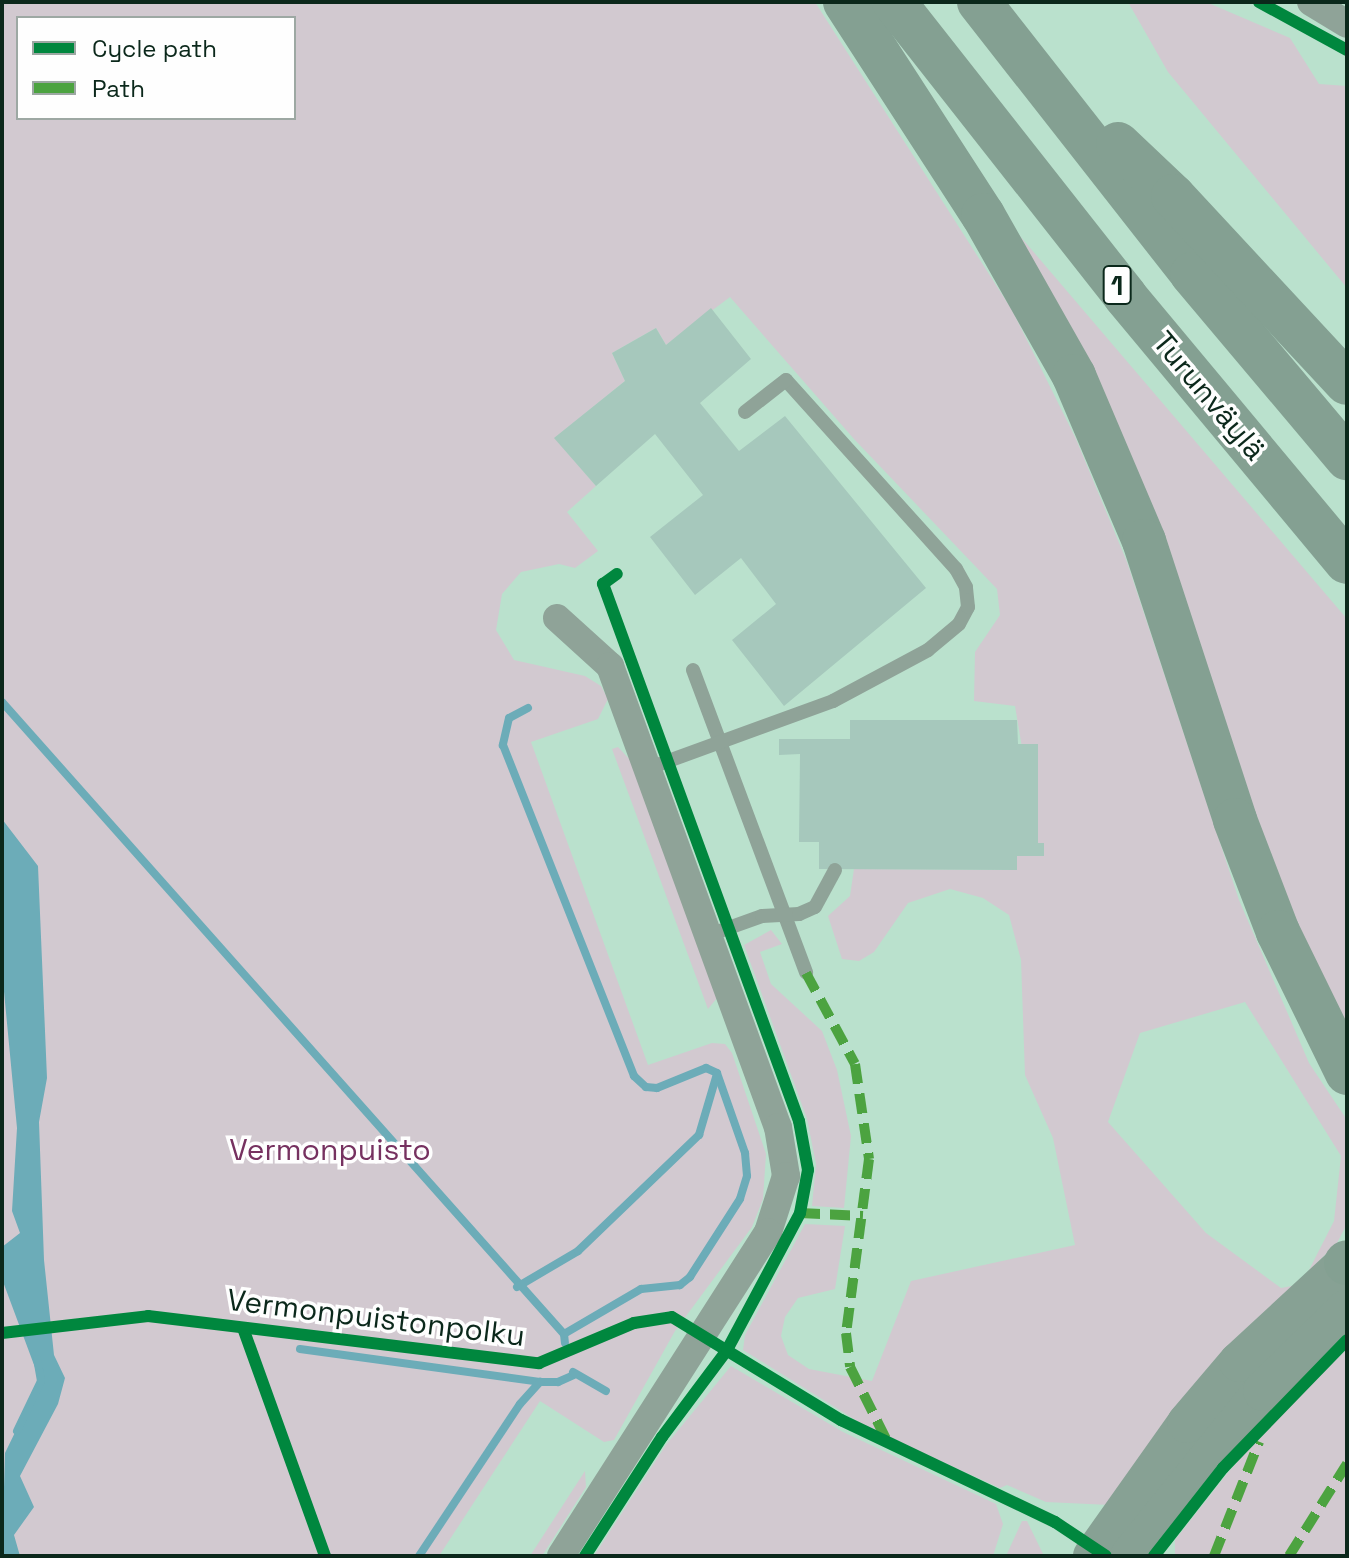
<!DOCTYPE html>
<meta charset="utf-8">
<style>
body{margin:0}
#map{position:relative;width:1349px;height:1558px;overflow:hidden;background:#bae1cd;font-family:"Space Grotesk",sans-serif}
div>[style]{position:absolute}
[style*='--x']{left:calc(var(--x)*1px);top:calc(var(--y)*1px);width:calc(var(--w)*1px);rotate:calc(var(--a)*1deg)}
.green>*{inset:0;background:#d2c9d0}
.water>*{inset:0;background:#6cacb8}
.stream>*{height:8px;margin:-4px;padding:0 4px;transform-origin:4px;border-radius:4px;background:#6cacb8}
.building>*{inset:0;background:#a6c8bc}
.service>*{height:14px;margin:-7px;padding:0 7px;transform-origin:7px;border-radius:7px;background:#8fa398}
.minor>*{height:28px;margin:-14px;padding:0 14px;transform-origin:14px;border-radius:14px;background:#8fa398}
.secondary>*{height:40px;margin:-20px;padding:0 20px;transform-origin:20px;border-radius:20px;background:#87a194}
.motorway>*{height:44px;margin:-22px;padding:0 22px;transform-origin:22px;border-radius:22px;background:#84a092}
.quiet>*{height:10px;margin-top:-5px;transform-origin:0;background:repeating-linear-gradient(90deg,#4ca340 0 20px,transparent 0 30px)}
.cycleway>*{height:12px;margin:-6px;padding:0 6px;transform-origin:6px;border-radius:6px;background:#00873e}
span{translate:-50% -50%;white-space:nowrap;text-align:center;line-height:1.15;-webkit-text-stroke:7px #fefefe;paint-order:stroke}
.shield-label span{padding:2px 6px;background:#fefefe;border:2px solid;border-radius:6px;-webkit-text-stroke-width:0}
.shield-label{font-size:28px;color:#0b281b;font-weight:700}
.street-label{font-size:30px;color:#0b281b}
.park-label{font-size:30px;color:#763160}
.frame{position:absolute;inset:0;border:4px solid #0b281b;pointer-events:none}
.legend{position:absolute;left:16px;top:16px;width:280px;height:104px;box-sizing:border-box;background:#fefefe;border:2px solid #9da8a3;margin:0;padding:10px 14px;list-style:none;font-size:24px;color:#0b281b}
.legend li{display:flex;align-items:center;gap:16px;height:40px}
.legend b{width:40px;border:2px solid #9da8a3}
</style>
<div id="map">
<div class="green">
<i style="clip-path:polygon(evenodd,2px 2px,815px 2px,1012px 310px,1076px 439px,1127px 562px,1239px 900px,1309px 1063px,1347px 1120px,1347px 1224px,1337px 1243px,1308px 1272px,1334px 1221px,1341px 1156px,1245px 1002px,1140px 1033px,1108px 1122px,1206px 1233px,1281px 1288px,1297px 1285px,1110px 1505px,1046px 1502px,1007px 1485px,1000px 1488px,870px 1429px,743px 1350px,745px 1335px,805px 1224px,845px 1226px,835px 1289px,798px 1298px,785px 1317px,781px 1336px,788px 1355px,809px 1369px,872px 1381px,911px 1281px,1075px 1245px,1053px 1138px,1025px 1075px,1021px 960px,1009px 915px,983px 898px,950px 889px,908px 903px,874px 952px,859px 961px,842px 959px,828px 916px,850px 896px,854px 869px,1016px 870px,1017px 856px,1044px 843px,1038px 843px,1015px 706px,974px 701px,975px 652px,1000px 615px,997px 589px,854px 439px,730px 297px,666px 345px,656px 328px,612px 353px,625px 381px,555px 438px,596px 486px,567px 512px,598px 551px,575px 568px,559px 564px,521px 572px,502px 594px,496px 630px,514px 660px,585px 676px,601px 686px,608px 699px,598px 719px,531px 742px,648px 1065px,712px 1043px,725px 1044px,732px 1053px,766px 1154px,763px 1199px,752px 1227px,675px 1331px,614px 1440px,604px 1442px,540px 1401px,439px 1556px,2px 1556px,2px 2px,18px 18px,294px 18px,294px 118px,18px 118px,18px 18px)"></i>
<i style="clip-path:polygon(1128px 2px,1206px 2px,1290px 38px,1319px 84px,1347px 86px,1347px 288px,1168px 72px)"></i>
<i style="clip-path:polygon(1002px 215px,1347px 619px,1347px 1041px)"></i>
<i style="clip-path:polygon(618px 747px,632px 762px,717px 998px,708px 1009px,612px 749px)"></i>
<i style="clip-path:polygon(771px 930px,782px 944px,760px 952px,771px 984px,822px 1031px,837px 1070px,851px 1136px,844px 1208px,812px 1206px,816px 1164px,807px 1119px,744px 945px)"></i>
<i style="clip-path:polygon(1347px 1349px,1347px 1556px,1175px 1556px,1175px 1540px,1226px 1475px,1288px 1404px)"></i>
<i style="clip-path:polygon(731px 1366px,843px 1432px,996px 1504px,1003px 1524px,993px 1556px,594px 1556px,666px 1445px)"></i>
<i style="clip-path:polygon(585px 1471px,586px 1487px,542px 1556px,530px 1556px)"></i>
<i style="clip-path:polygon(1022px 1521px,1027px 1521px,1044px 1556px,1006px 1556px)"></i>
</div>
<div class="water">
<i style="clip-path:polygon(2px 819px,38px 866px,47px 1078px,39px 1122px,44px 1260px,54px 1355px,65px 1378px,58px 1404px,20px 1476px,34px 1507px,14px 1535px,20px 1556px,2px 1556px,5px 1453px,40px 1381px,2px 1279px,2px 1247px,20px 1233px,12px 1211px,17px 1128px,3px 981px)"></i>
</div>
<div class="stream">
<i style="--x:2;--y:702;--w:846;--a:48.36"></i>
<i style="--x:564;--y:1334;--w:9;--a:84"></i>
<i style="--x:528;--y:708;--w:21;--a:152"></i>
<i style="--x:509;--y:718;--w:28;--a:103"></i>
<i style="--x:503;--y:745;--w:356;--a:68.4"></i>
<i style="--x:634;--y:1076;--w:16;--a:43"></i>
<i style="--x:646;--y:1087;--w:11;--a:5"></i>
<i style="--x:657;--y:1088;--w:53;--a:-22.2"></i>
<i style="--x:706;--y:1068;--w:12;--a:24"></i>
<i style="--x:717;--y:1073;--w:85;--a:70.7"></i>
<i style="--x:745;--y:1153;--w:23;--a:85"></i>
<i style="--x:747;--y:1176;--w:24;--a:107"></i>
<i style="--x:740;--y:1199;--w:93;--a:122.7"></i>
<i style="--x:690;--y:1277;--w:13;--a:141"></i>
<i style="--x:680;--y:1285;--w:39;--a:174"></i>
<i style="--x:641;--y:1289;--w:89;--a:149.7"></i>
<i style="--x:517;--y:1287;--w:71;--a:-30.5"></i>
<i style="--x:578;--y:1251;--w:168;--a:-43.8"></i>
<i style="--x:699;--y:1135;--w:64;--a:-73.6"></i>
<i style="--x:300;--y:1349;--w:242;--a:7.8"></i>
<i style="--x:540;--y:1382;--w:18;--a:0"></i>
<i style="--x:558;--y:1382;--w:17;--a:-24"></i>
<i style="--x:573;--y:1372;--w:38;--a:30"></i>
<i style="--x:17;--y:1431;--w:55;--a:-64.4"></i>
<i style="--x:41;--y:1381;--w:22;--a:-100"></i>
<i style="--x:419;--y:1556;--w:182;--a:-56.4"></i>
<i style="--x:520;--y:1404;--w:30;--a:-48"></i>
</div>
<div class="building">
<i style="clip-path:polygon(711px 308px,751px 359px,700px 403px,739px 451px,785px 416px,926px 588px,784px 706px,732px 640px,776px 604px,741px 558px,695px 595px,650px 537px,703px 495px,655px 434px,596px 486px,554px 438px,625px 381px,612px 353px,656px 328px,666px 345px)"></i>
<i style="clip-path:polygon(850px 720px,1017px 720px,1018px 744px,1038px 744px,1038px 843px,1044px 843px,1044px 856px,1017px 856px,1017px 870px,819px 869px,819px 842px,799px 842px,800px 754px,779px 755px,779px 739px,850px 739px)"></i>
</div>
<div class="service">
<i style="--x:693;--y:670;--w:323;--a:69.5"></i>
<i style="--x:649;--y:768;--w:196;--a:-20"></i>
<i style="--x:833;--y:701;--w:108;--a:-28.2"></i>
<i style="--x:928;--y:650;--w:40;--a:-40"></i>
<i style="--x:959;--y:624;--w:19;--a:-62"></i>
<i style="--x:968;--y:607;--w:20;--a:-96"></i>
<i style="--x:966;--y:587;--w:21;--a:-119"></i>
<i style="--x:956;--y:569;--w:254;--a:-132"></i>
<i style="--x:786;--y:380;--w:52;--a:142"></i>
<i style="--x:709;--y:935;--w:56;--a:-19.7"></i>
<i style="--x:762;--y:916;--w:37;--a:-3"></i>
<i style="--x:799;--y:914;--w:17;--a:-24"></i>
<i style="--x:815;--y:907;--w:42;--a:-61.6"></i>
</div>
<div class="minor">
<i style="--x:1311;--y:2;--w:42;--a:31.4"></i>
<i style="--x:557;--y:618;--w:72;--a:42.2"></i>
<i style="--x:610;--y:666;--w:491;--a:70"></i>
<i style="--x:778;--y:1127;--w:50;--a:80.7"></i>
<i style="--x:786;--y:1176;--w:59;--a:107.8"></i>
<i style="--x:768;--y:1232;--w:384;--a:122.6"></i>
</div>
<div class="secondary">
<i style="--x:1093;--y:1556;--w:163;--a:-54.7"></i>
<i style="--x:1187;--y:1423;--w:80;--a:-49.6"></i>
<i style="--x:1239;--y:1362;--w:146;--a:-42.8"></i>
<i style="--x:1130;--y:1556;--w:212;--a:-51.1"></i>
<i style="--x:1263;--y:1391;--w:117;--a:-44.3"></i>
</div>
<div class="motorway">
<i style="--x:845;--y:2;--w:254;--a:57.1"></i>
<i style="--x:983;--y:215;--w:185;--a:60.5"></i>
<i style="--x:1074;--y:376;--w:179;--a:67"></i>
<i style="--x:1144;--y:541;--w:293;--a:71.9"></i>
<i style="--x:1235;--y:820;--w:120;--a:69"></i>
<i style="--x:1278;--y:932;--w:157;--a:63.9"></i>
<i style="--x:894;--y:2;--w:374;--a:51.8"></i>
<i style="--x:1125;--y:296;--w:346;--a:50.2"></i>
<i style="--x:979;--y:2;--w:345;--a:51.9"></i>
<i style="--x:1192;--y:274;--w:241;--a:49.9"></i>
<i style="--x:1118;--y:144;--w:76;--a:43.4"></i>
<i style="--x:1173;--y:196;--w:255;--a:47.1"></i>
<i style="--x:1346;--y:1263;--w:1;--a:-45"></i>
</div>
<div class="quiet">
<i style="--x:806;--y:973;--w:103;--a:61.7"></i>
<i style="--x:855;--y:1064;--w:96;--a:81.6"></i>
<i style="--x:869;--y:1159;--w:176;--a:97.5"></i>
<i style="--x:846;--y:1333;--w:34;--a:83"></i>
<i style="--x:850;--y:1367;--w:80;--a:63.4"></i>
<i style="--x:800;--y:1213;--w:63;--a:2.7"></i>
<i style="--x:1214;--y:1556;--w:123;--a:-68.5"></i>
<i style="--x:1289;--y:1556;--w:109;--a:-57.8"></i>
</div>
<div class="cycleway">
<i style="--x:1259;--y:2;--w:100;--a:28.6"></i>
<i style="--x:243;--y:1328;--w:242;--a:70.2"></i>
<i style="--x:2;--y:1333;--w:147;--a:-6.6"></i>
<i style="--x:148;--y:1316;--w:394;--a:6.9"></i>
<i style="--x:539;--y:1363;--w:103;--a:-22.8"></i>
<i style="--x:634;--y:1323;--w:38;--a:-9"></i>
<i style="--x:672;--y:1317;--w:198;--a:31.4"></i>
<i style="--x:841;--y:1420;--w:237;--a:25.5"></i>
<i style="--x:1055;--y:1522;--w:61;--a:33.7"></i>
<i style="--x:585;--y:1556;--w:142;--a:-57.1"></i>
<i style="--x:662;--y:1437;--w:109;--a:-53.2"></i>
<i style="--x:727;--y:1350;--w:155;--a:-61.9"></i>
<i style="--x:800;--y:1213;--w:44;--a:-79.5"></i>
<i style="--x:808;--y:1170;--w:50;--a:-100.4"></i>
<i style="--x:799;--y:1121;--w:572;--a:-110.05"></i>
<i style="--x:603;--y:584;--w:17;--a:-36"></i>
<i style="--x:1154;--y:1556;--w:112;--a:-51.9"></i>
<i style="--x:1223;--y:1468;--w:178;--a:-45.9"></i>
</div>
<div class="shield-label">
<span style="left:1117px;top:285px">1</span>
</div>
<div class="street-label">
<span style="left:1209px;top:396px;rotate:50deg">Turunväylä</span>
<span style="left:376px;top:1318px;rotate:7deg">Vermonpuistonpolku</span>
</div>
<div class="park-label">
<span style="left:330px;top:1150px">Vermonpuisto</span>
</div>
<div class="frame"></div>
<ul class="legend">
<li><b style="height:10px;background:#00873e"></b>Cycle path</li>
<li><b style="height:10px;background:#4ca340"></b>Path</li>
</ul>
</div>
